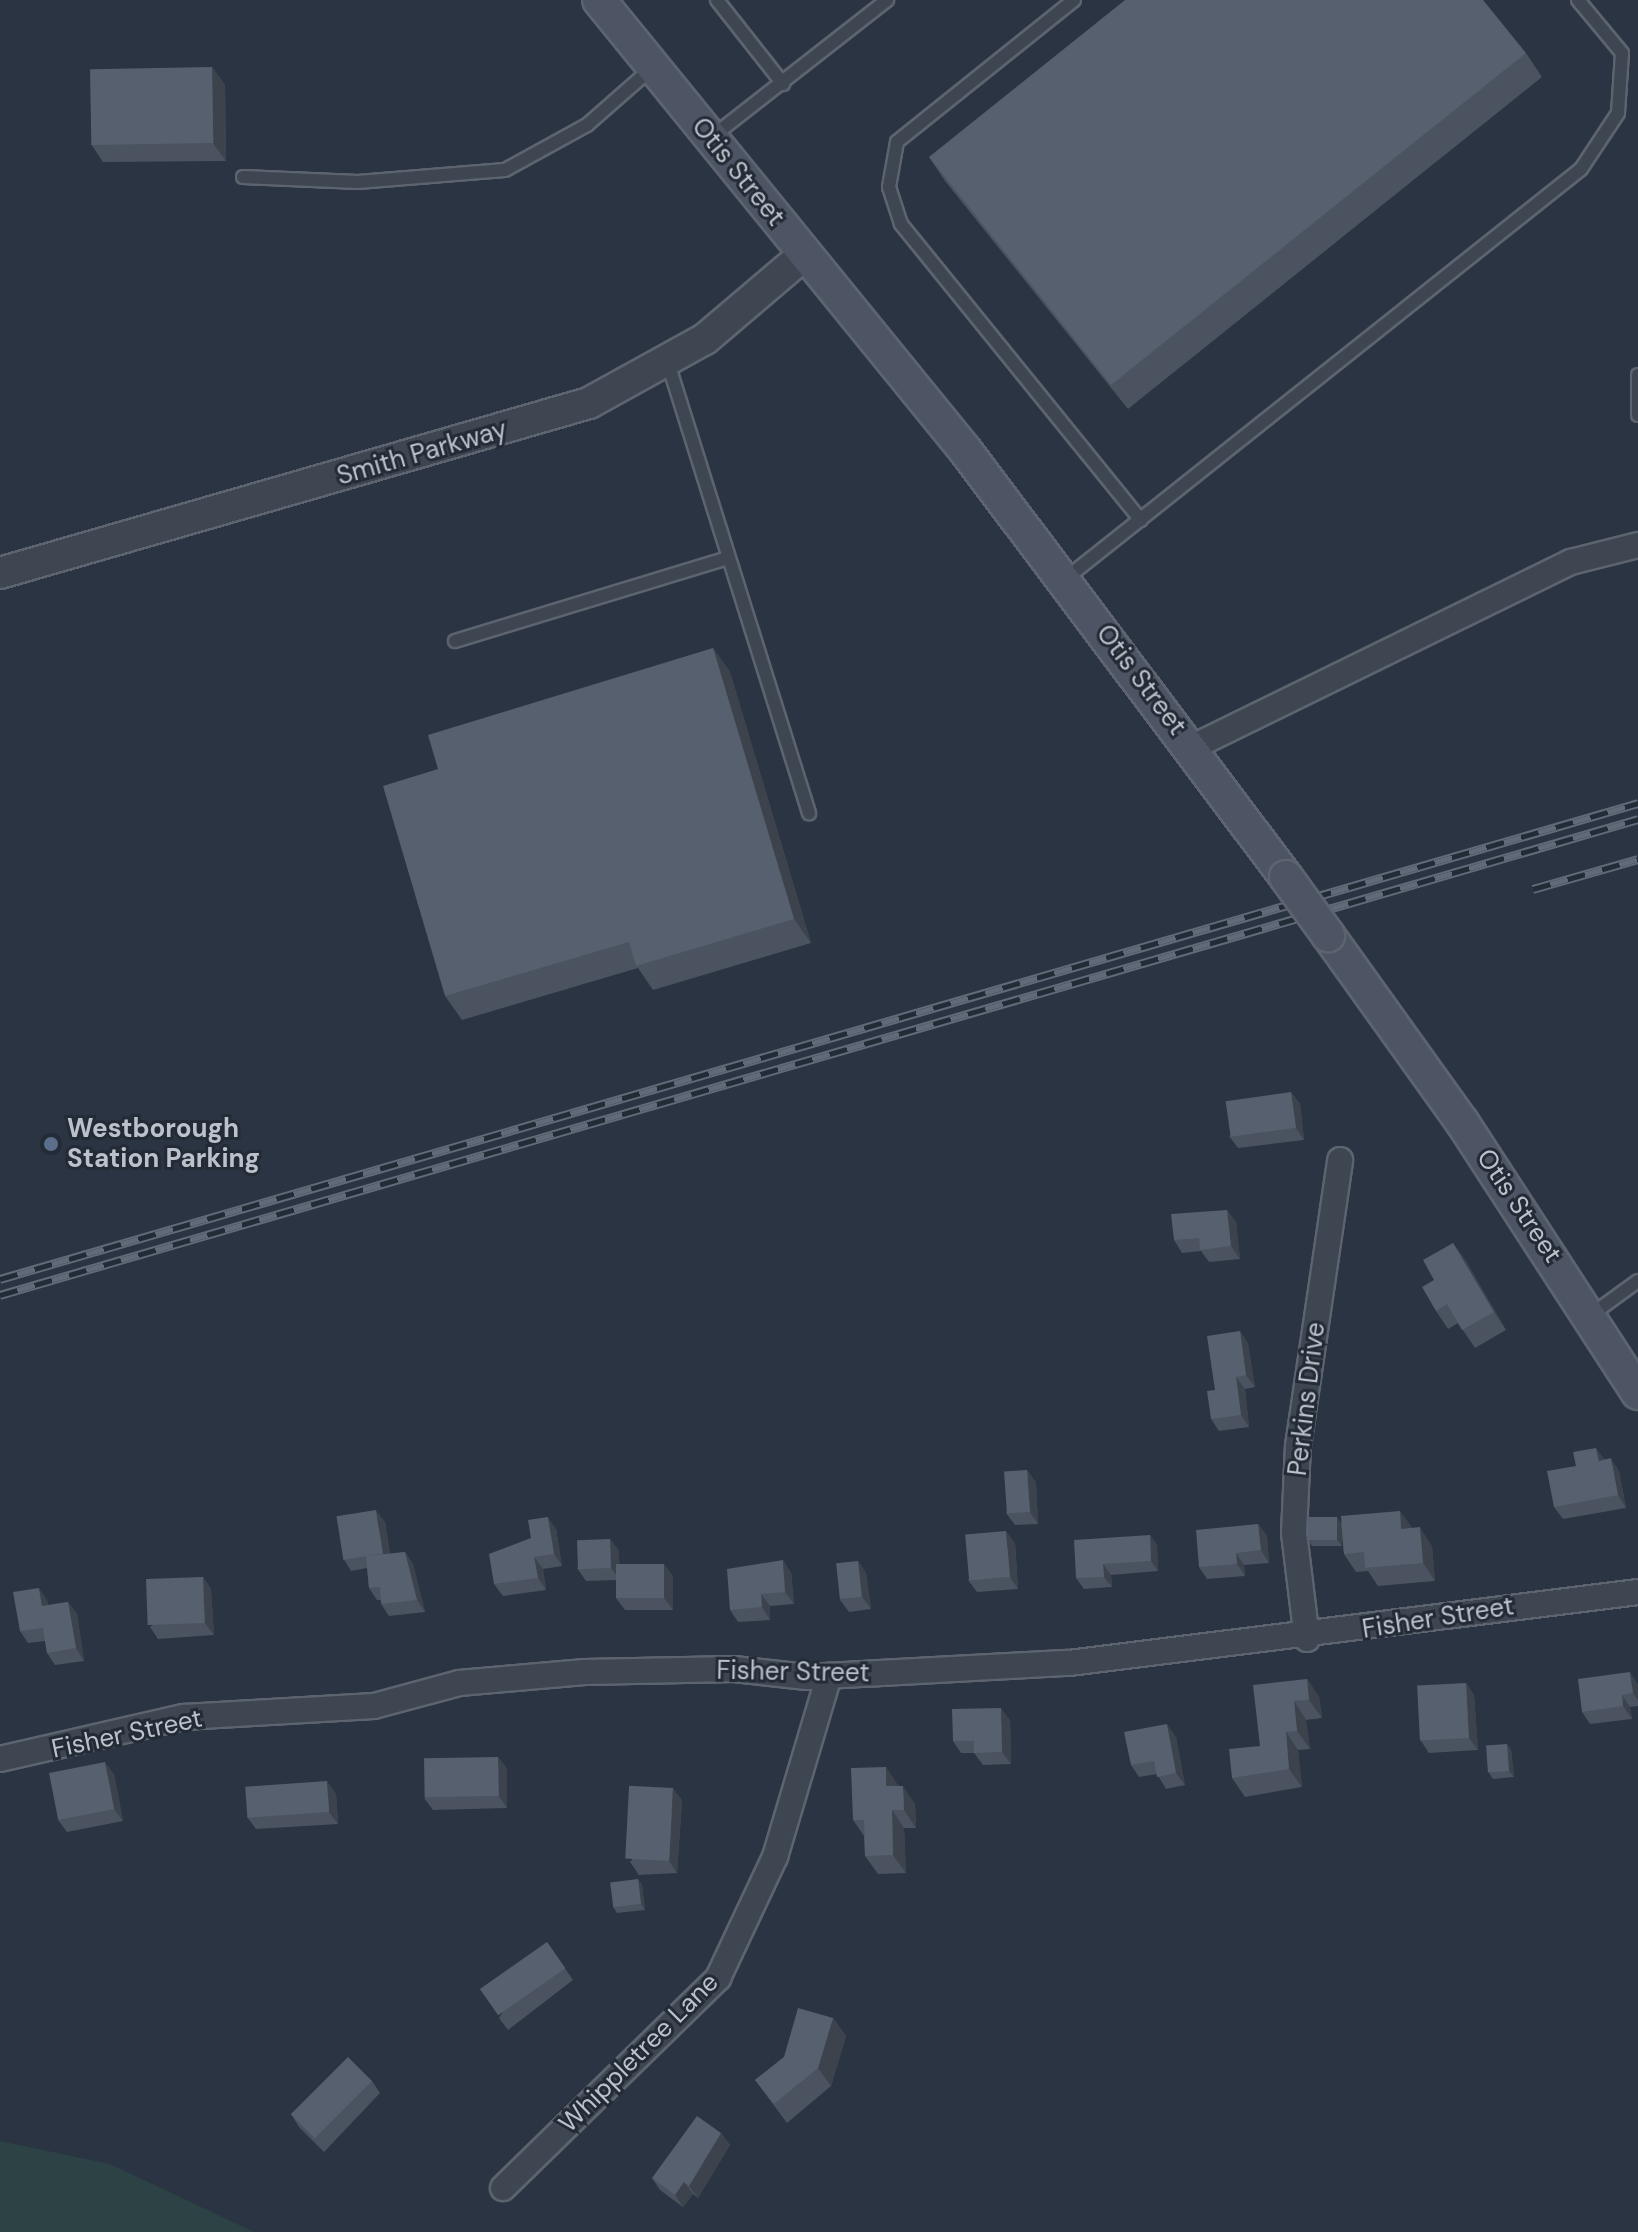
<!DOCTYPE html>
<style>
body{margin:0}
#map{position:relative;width:1638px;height:2232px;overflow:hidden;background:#2a3442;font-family:"DM Sans",sans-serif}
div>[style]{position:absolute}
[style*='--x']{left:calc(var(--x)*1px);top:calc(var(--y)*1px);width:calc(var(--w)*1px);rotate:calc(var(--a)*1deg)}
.green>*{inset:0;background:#2d4244}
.roads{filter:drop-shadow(2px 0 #5d646f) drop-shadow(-2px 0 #5d646f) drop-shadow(0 2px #5d646f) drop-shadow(0 -2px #5d646f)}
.service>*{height:12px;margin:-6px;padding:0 6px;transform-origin:6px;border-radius:6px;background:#3e4652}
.minor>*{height:24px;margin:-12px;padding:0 12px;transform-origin:12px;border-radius:12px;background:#3e4652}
.tertiary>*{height:30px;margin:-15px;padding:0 15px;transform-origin:15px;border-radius:15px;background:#3e4652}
.secondary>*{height:32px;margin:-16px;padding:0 16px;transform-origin:16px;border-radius:16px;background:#4d5564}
.rail>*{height:9px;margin-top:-4.5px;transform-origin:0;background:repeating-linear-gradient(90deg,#232b37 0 18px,#616a78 0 36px);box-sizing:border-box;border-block:2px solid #616a78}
.bridges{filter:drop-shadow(2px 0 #5d646f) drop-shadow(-2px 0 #5d646f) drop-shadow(0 2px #5d646f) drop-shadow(0 -2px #5d646f)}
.secondary-bridge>*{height:32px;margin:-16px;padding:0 16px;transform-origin:16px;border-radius:16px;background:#4d5564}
.wall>*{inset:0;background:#4a535f}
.shaded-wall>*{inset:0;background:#3c434d}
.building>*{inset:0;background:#56606e;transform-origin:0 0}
.dots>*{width:22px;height:22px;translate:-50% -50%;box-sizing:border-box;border:4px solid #232b37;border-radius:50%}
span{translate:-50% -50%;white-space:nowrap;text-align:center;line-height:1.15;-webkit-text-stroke:6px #232b37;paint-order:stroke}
.street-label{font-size:26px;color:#bcc2cb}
.poi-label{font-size:26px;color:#bcc2cb;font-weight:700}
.left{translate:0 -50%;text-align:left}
</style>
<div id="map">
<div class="green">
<i style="clip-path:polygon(0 2141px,110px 2164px,254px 2232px,0 2232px)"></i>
</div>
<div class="roads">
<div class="service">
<i style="--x:717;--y:0;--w:107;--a:51.8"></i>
<i style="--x:1074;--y:0;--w:227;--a:141.3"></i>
<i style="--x:897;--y:142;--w:46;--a:100.1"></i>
<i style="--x:889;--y:187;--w:39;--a:72"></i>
<i style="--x:901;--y:224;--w:381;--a:51"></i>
<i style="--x:713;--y:136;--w:221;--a:-38"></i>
<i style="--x:243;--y:177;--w:115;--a:2.5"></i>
<i style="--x:358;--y:182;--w:147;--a:-4.7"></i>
<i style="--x:505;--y:170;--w:94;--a:-28.8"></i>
<i style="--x:587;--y:125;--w:88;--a:-41.3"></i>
<i style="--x:668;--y:363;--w:472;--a:72.6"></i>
<i style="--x:1638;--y:375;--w:40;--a:90"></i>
<i style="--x:1064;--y:580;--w:660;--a:-38.48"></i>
<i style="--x:1581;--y:169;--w:67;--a:-56.5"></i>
<i style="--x:1618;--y:113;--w:60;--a:-86.2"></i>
<i style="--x:1622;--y:53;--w:69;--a:-129.7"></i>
<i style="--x:455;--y:641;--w:286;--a:-16.9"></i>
<i style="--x:1591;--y:1315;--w:58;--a:-35.9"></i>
</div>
<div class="minor">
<i style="--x:1193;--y:747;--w:421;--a:-26.1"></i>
<i style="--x:1571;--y:562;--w:69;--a:-14.2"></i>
<i style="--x:1307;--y:1639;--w:107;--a:-97"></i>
<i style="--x:1294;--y:1533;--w:87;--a:-87.4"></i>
<i style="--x:1298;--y:1446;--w:289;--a:-81.6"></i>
<i style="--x:0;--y:1759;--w:189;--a:-12.9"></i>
<i style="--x:184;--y:1717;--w:190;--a:-3.3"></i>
<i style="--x:374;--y:1706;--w:88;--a:-15.1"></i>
<i style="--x:459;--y:1683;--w:126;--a:-5"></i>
<i style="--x:585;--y:1672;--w:149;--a:-1.2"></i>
<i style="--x:734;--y:1669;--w:73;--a:6.3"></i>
<i style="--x:807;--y:1677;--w:262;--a:-3.1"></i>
<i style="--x:1069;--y:1663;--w:573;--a:-7.11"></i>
<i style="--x:503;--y:2188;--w:301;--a:-44.3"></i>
<i style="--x:718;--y:1978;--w:134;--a:-64.8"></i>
<i style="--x:775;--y:1857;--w:189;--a:-73.4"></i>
</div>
<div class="tertiary">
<i style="--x:0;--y:573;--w:613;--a:-16.1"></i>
<i style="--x:589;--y:403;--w:132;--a:-28.9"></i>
<i style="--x:705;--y:339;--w:131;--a:-40.4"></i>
</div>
<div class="secondary">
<i style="--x:599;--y:0;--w:580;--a:50.88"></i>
<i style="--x:965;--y:450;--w:534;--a:53.07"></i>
<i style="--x:1328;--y:935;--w:230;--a:54.4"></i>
<i style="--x:1462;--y:1122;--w:323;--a:57"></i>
</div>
</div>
<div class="rail">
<i style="--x:1533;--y:889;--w:109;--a:-15.9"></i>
<i style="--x:0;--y:1279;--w:1706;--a:-16.2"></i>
<i style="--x:0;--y:1295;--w:1706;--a:-16.2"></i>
</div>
<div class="bridges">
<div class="secondary-bridge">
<i style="--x:1286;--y:877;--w:72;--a:54.1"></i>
</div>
</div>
<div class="wall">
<i style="clip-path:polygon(1526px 53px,1542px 77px,1128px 409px,945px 181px,929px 157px)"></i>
<i style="clip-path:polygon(212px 67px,225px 85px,226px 161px,103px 162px,91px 144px)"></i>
<i style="clip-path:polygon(713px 648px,730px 672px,811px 943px,653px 990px,638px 968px,462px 1020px,445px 996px,438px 769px)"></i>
<i style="clip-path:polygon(1291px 1092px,1300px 1104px,1304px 1140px,1238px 1148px,1229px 1136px)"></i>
<i style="clip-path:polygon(1227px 1210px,1236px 1222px,1240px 1259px,1209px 1262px,1201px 1251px,1182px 1253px,1174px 1240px)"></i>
<i style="clip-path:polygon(1453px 1243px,1466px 1261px,1506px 1330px,1475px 1348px,1458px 1323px,1448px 1329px,1436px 1311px,1434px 1280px)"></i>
<i style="clip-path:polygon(1240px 1331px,1248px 1344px,1255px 1387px,1245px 1389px,1249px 1427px,1219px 1431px,1211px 1419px,1215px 1390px)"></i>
<i style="clip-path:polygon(1604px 1460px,1619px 1471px,1626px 1508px,1563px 1519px,1554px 1507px)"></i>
<i style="clip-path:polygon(1027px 1470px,1036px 1483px,1038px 1524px,1015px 1525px,1006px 1513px)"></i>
<i style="clip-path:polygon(1400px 1511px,1412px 1528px,1432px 1546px,1435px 1581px,1378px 1586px,1368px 1571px,1356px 1572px,1344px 1554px,1341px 1525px,1342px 1546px,1312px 1546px,1308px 1540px,1341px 1523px)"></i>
<i style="clip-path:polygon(385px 1522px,390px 1554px,405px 1552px,413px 1564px,425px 1612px,389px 1616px,381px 1604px,381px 1600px,377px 1600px,369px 1588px,367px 1568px,351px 1571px,343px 1558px)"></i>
<i style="clip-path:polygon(1258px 1524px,1267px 1536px,1269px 1563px,1244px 1565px,1245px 1576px,1207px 1579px,1199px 1567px)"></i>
<i style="clip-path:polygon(556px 1529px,562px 1566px,543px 1569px,546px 1590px,503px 1596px,494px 1584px)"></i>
<i style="clip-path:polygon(1150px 1535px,1157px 1545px,1158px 1571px,1111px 1575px,1112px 1587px,1084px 1589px,1076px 1578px)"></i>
<i style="clip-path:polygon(610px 1539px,619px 1551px,619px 1564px,673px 1576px,673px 1610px,625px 1610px,616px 1598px,616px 1580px,586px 1581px,577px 1568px)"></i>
<i style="clip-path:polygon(1015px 1543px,1018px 1589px,977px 1592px,968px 1580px)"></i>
<i style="clip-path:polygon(858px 1561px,866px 1573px,871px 1609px,849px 1612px,840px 1600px)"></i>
<i style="clip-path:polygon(791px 1572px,794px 1604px,770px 1606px,770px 1620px,738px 1622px,730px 1610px)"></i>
<i style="clip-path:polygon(203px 1577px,211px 1589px,214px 1635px,158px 1639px,150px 1627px)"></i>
<i style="clip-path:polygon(47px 1600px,48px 1605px,68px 1602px,77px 1614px,84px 1661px,55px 1665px,47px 1653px,45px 1641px,28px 1643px,20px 1631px)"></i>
<i style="clip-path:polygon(1307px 1679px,1319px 1697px,1322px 1718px,1306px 1720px,1310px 1749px,1298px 1750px,1302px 1787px,1245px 1797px,1232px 1778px,1260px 1746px)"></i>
<i style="clip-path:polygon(1466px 1683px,1474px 1695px,1478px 1750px,1429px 1753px,1421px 1741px)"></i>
<i style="clip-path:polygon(1638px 1684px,1638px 1706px,1630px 1707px,1632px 1719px,1590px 1724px,1582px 1712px)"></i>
<i style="clip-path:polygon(1010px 1720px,1011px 1764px,983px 1765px,974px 1753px,961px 1753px,953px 1741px)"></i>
<i style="clip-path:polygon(1176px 1737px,1185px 1785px,1166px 1789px,1157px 1774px,1139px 1777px,1131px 1765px)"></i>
<i style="clip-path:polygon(1507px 1744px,1511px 1750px,1514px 1777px,1493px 1779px,1489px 1773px)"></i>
<i style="clip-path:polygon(498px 1757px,507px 1769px,507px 1808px,433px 1810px,424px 1798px)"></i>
<i style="clip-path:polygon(114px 1774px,123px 1821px,67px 1832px,58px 1820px)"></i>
<i style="clip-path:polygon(898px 1785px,915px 1804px,916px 1828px,904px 1828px,906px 1873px,878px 1874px,865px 1856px,864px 1836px,853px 1820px)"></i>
<i style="clip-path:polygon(336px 1794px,338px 1824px,256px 1829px,247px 1817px)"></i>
<i style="clip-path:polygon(682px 1800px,677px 1873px,639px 1875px,630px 1862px)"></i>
<i style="clip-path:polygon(638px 1879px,642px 1885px,645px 1910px,617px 1913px,613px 1907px)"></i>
<i style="clip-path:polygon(547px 1942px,573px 1980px,508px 2030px,499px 2018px)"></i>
<i style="clip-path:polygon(833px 2018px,846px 2036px,831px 2086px,787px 2123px,755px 2080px)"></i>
<i style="clip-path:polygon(372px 2081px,380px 2093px,324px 2152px,299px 2127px,291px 2114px)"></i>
<i style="clip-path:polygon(721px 2133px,730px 2145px,698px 2198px,693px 2194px,683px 2207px,660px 2190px,652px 2178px)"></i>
</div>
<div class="shaded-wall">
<i style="clip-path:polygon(212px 67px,225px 85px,226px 161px,213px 143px)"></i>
<i style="clip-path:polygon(713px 648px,730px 672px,811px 943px,794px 919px)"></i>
<i style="clip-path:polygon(1291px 1092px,1300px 1104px,1304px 1140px,1296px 1128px)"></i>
<i style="clip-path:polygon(1227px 1210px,1236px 1222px,1240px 1259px,1231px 1246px)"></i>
<i style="clip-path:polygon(1453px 1243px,1466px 1261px,1506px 1330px,1494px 1312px)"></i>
<i style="clip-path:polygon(1240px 1331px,1248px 1344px,1255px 1387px,1246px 1375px)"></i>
<i style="clip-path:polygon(1236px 1377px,1245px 1389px,1249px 1427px,1241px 1415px)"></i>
<i style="clip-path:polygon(1596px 1448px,1605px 1460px,1599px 1461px)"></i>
<i style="clip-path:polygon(1611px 1458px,1619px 1471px,1626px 1508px,1618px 1495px)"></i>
<i style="clip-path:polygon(1027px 1470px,1036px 1483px,1038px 1524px,1030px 1512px)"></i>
<i style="clip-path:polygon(376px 1510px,385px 1522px,391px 1565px,383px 1553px)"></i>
<i style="clip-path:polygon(1400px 1511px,1413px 1529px,1401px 1529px)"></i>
<i style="clip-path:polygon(548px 1517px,556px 1529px,562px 1566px,554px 1554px)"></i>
<i style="clip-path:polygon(1337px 1517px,1341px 1523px,1342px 1546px,1337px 1540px)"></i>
<i style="clip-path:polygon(1258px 1524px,1267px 1536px,1269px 1563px,1261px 1550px)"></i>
<i style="clip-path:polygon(1420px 1527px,1432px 1546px,1435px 1581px,1423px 1563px)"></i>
<i style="clip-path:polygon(1006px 1531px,1015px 1543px,1018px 1589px,1010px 1577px)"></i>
<i style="clip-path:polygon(1150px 1535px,1157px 1545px,1158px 1571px,1151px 1561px)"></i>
<i style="clip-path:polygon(610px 1539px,619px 1551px,620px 1580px,611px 1568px)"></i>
<i style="clip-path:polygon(405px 1552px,413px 1564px,425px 1612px,417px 1600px)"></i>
<i style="clip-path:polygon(1236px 1553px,1244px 1565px,1245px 1576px,1237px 1564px)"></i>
<i style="clip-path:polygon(534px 1557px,543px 1569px,546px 1590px,538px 1578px)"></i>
<i style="clip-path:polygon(783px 1560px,791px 1572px,794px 1604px,785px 1592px)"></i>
<i style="clip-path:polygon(858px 1561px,866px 1573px,871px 1609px,862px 1597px)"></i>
<i style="clip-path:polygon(664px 1564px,673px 1576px,673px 1610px,664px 1598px)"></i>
<i style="clip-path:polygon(1103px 1564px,1111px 1575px,1112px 1587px,1104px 1577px)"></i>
<i style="clip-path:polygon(203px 1577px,211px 1589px,214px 1635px,205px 1623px)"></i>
<i style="clip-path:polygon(39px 1588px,47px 1600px,50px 1618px,42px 1606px)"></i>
<i style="clip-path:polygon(761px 1594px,770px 1606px,770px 1620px,762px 1607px)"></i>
<i style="clip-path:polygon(68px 1602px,77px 1614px,84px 1661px,76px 1648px)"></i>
<i style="clip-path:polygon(1630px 1672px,1638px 1684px,1638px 1700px,1633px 1693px)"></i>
<i style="clip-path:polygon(1307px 1679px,1319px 1697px,1322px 1718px,1309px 1700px)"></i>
<i style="clip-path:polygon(1466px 1683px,1474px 1695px,1478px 1750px,1469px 1738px)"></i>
<i style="clip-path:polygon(1622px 1695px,1630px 1707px,1632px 1719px,1623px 1706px)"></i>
<i style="clip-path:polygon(1294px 1701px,1306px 1720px,1310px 1749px,1297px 1731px)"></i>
<i style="clip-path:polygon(1001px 1708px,1010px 1720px,1011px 1764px,1002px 1752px)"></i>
<i style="clip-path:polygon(1167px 1724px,1176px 1737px,1185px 1785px,1176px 1773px)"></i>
<i style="clip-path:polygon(1286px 1732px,1298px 1750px,1302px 1787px,1289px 1769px)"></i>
<i style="clip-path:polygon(1507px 1744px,1511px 1750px,1514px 1777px,1509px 1771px)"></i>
<i style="clip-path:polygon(498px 1757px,507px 1769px,507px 1808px,499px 1796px)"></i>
<i style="clip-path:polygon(105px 1762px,114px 1774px,123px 1821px,114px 1809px)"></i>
<i style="clip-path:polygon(886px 1767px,898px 1785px,899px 1804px,886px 1786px)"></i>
<i style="clip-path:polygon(327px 1781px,336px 1794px,338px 1824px,329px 1812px)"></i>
<i style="clip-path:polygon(903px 1786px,915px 1804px,916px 1828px,904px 1810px)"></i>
<i style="clip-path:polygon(673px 1788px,682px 1800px,677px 1873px,669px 1861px)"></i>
<i style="clip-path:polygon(892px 1810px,904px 1828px,906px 1873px,893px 1855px)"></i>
<i style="clip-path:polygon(638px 1879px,642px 1885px,645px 1910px,641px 1904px)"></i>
<i style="clip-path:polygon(833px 2018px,846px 2036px,831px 2086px,818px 2068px)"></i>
<i style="clip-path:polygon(721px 2133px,730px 2145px,698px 2198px,689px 2186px)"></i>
<i style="clip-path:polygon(684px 2182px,693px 2194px,683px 2207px,675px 2195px)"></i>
</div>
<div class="building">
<i style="clip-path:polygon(1125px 0,1483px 0,1526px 53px,1111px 385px,929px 157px)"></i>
<i style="left:212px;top:67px;width:76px;height:122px;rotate:89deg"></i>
<i style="clip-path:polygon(713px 648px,794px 919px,636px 966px,629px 942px,445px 996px,383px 786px,438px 769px,428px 735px)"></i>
<i style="left:1291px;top:1092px;width:36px;height:66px;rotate:82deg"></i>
<i style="clip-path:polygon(1227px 1210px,1231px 1246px,1200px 1250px,1199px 1238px,1174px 1240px,1171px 1214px)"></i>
<i style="clip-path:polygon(1453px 1243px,1494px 1312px,1462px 1330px,1447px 1304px,1436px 1311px,1422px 1287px,1434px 1280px,1423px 1260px)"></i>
<i style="clip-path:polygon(1240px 1331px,1246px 1375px,1236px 1377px,1241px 1415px,1211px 1419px,1207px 1391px,1215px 1390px,1207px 1336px)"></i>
<i style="clip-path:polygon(1596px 1448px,1599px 1461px,1611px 1458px,1618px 1495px,1554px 1507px,1547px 1471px,1576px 1466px,1573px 1452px)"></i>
<i style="left:1027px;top:1470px;width:42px;height:23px;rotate:86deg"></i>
<i style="left:376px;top:1510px;width:44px;height:40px;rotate:81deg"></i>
<i style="clip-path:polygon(1400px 1511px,1401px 1529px,1420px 1527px,1423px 1563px,1365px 1568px,1364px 1552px,1344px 1554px,1341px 1516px)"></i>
<i style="clip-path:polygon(548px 1517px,554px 1554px,534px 1557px,538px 1578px,494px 1584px,489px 1554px,531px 1538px,534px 1556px,528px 1520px)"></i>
<i style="left:1308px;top:1517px;width:29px;height:23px"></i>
<i style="clip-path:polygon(1258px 1524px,1261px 1550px,1236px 1553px,1237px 1564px,1199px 1567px,1196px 1530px)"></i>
<i style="left:1006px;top:1531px;width:46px;height:41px;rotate:85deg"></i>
<i style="clip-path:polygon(1150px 1535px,1151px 1561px,1103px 1564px,1104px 1577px,1076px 1578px,1074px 1540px)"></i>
<i style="left:610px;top:1539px;width:29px;height:33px;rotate:88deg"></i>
<i style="clip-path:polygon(405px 1552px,417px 1600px,381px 1604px,380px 1587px,369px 1588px,366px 1556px)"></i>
<i style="clip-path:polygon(783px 1560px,785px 1592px,761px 1594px,762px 1607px,730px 1610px,727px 1569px)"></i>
<i style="left:858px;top:1561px;width:36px;height:22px;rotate:84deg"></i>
<i style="left:616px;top:1564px;width:48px;height:34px"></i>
<i style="left:203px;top:1577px;width:46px;height:57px;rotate:88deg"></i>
<i style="clip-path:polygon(39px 1588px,42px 1606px,68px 1602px,76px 1648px,47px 1653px,43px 1628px,20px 1631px,13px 1592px)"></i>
<i style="clip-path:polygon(1630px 1672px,1633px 1693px,1622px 1695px,1623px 1706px,1582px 1712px,1578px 1679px)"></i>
<i style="clip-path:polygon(1307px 1679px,1309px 1700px,1294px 1701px,1297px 1731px,1286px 1732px,1289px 1769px,1232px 1778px,1229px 1749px,1260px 1746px,1253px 1685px)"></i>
<i style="left:1466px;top:1683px;width:55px;height:49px;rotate:87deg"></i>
<i style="clip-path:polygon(1001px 1708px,1002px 1752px,974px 1753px,974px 1741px,953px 1741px,952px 1709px)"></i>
<i style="clip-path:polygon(1167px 1724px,1176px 1773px,1157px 1777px,1154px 1761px,1131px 1765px,1124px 1732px)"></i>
<i style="left:1507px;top:1744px;width:27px;height:21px;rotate:86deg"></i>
<i style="left:498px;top:1757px;width:39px;height:74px;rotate:89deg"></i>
<i style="left:105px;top:1762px;width:48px;height:57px;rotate:79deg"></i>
<i style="clip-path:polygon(886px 1767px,886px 1786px,903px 1786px,904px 1810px,892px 1810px,893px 1855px,865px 1856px,864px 1820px,853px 1820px,851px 1768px)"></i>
<i style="left:327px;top:1781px;width:31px;height:82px;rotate:86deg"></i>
<i style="left:673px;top:1788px;width:73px;height:44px;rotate:93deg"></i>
<i style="left:638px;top:1879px;width:25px;height:28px;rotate:83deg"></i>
<i style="left:547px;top:1942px;width:32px;height:82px;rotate:55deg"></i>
<i style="clip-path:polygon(798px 2008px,833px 2018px,818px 2068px,774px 2104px,755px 2080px,784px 2057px)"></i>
<i style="left:348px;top:2057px;width:34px;height:81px;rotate:45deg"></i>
<i style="clip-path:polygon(697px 2116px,721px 2133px,689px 2186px,684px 2182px,675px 2195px,652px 2178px)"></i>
</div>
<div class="dots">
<i style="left:51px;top:1144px;background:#5c6f8a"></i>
</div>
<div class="street-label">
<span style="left:738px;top:172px;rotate:51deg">Otis Street</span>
<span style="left:422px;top:453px;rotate:-16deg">Smith Parkway</span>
<span style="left:1141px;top:680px;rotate:53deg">Otis Street</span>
<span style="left:1519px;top:1206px;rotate:56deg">Otis Street</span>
<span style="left:1307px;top:1399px;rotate:-83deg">Perkins Drive</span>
<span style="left:1438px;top:1618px;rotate:-9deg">Fisher Street</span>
<span style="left:793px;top:1672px;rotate:1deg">Fisher Street</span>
<span style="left:127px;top:1734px;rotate:-12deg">Fisher Street</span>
<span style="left:639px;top:2053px;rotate:-45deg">Whippletree Lane</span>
</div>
<div class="poi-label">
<span class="left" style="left:67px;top:1144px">Westborough<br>Station Parking</span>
</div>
</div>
